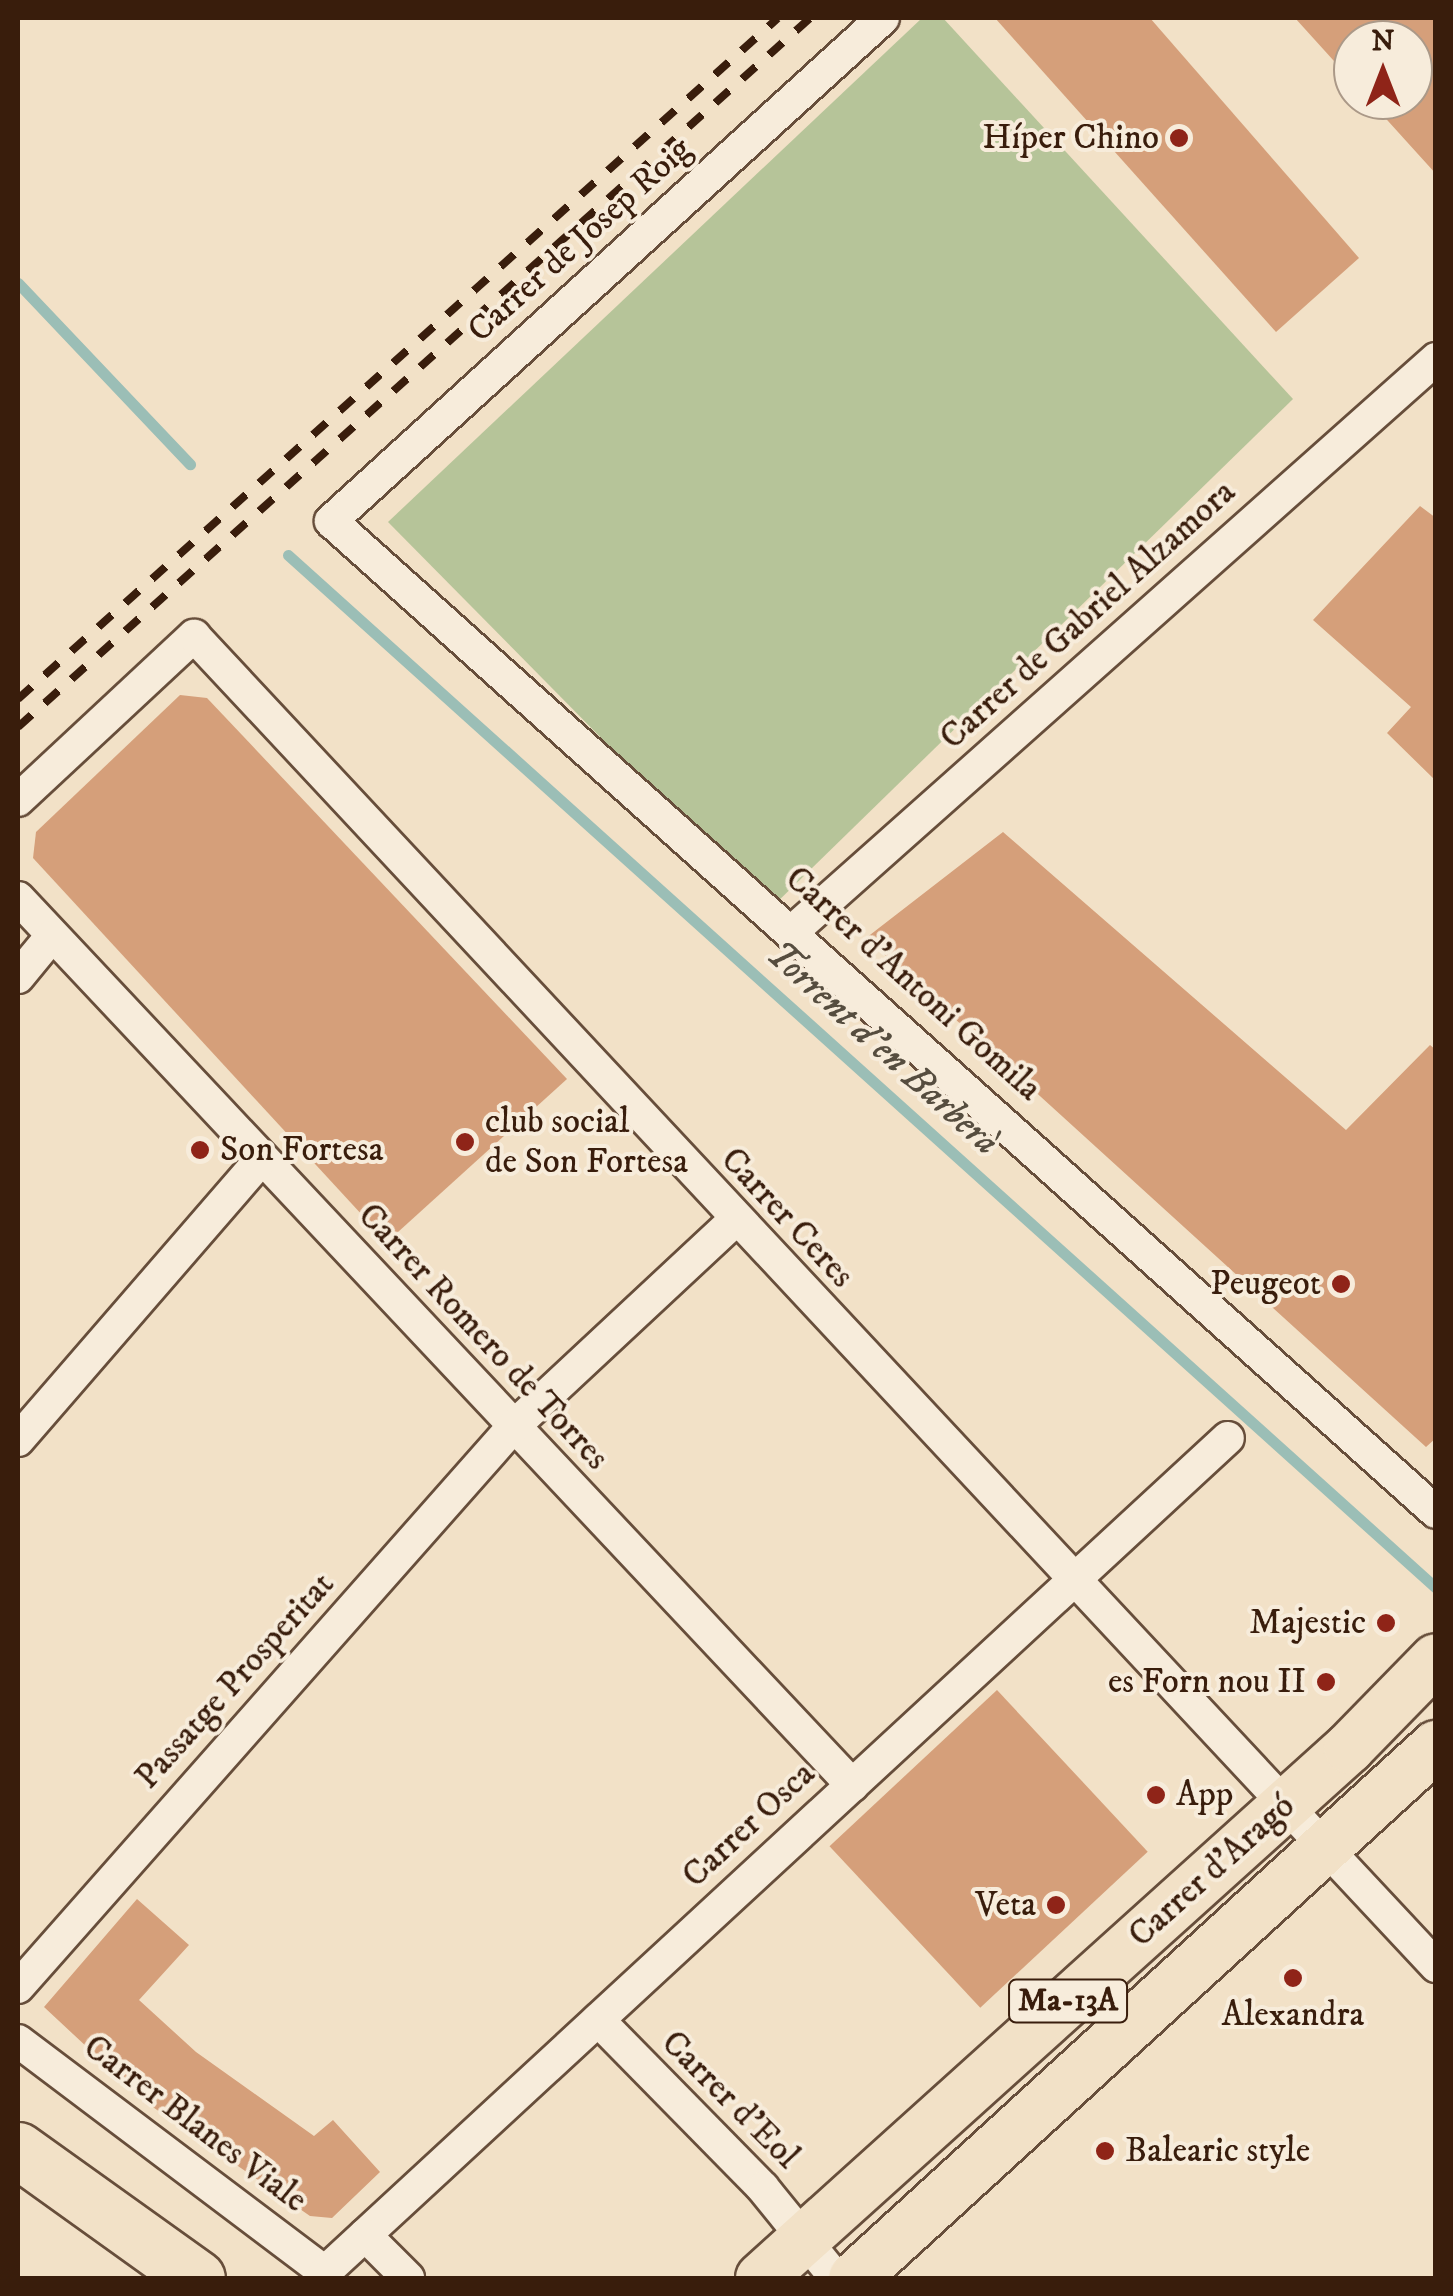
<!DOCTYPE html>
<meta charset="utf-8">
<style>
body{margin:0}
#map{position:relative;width:1453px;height:2296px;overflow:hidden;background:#f2e1c7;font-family:"IM FELL DW Pica",serif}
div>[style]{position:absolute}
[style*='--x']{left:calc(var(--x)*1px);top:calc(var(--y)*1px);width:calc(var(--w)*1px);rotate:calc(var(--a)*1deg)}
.green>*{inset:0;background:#b6c499}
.stream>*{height:11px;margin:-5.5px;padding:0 5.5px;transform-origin:5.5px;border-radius:5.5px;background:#9bbeb6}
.building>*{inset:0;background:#d59f7a;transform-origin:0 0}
.roads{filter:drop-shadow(2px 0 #674e3b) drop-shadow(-2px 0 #674e3b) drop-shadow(0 2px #674e3b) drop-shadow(0 -2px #674e3b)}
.street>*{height:32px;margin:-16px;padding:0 16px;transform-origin:16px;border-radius:16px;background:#f7ecdb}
.primary>*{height:50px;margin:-25px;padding:0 25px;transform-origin:25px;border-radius:25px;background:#f2e1c7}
.highway>*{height:55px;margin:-27.5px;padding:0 27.5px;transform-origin:27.5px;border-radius:27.5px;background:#f2e1c7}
.rail>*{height:8px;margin-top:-4px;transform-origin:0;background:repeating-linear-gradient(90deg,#391d0c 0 18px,transparent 0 36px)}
.dots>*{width:28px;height:28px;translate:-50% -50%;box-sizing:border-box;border:5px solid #f7ecdb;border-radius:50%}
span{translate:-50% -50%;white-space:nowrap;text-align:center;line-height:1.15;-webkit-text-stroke:8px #f7ecdb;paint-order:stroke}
.shield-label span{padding:2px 8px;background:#f7ecdb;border:2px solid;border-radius:8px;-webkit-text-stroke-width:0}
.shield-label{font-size:32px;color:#391d0c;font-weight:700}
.poi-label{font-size:35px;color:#391d0c}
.right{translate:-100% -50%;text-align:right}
.left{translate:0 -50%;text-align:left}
.street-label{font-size:35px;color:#391d0c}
.water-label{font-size:38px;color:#564d3f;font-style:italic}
.frame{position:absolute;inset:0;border:20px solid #391d0c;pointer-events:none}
.north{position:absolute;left:1333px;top:20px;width:100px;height:100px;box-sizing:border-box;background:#f7ecdb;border:2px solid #ab9988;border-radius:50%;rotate:0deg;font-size:28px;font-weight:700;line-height:40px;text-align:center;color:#391d0c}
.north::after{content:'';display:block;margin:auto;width:35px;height:45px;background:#8f2418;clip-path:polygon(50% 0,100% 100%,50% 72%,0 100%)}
</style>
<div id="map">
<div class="green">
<i style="clip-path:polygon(922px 18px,943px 18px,1293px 399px,770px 909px,388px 522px)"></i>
</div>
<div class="stream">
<i style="--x:18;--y:283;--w:250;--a:46.5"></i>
<i style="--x:288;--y:555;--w:1544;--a:41.98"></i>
</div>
<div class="building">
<i style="clip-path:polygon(995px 18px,1150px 18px,1359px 258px,1276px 332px)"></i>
<i style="clip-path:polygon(1295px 18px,1436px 18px,1436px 174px,1369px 100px,1413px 100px,1413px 40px,1353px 40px,1353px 82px)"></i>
<i style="clip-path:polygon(1420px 506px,1436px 518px,1436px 781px,1387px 733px,1411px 707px,1313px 620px)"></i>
<i style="clip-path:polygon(180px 695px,207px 698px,567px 1079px,387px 1242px,33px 858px,36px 832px)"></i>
<i style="clip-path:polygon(1003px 832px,1346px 1130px,1430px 1045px,1436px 1050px,1436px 1438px,1426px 1447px,866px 938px)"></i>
<i style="left:997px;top:1690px;width:221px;height:229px;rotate:47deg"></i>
<i style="clip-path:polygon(137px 1899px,189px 1945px,139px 2000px,196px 2052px,314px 2136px,333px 2120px,380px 2172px,332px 2218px,310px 2216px,147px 2103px,44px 2007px)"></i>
</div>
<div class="roads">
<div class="street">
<i style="--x:883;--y:18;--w:747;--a:137.66"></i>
<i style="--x:331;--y:521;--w:1484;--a:41.89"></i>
<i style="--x:18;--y:800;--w:241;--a:-43"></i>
<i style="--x:194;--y:636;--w:1820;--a:46.96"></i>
<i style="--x:18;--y:898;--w:1218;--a:46.76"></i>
<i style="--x:794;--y:930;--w:859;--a:-41.65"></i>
<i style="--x:18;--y:977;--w:52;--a:-50.5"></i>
<i style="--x:18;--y:1440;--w:371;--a:-49.1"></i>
<i style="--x:18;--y:1987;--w:746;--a:-48.53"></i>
<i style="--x:512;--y:1428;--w:305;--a:-43"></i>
<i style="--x:598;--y:2020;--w:235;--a:45.5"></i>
<i style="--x:763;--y:2188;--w:116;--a:51"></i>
<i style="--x:18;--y:2041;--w:384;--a:37"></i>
<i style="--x:325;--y:2272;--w:1229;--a:-42.73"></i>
<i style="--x:365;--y:2235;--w:61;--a:45"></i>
</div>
<div class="primary">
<i style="--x:761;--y:2278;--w:792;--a:-42.03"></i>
<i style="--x:1349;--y:1748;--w:124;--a:-45.7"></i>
<i style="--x:854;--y:2278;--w:789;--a:-42.43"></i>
</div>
<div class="highway">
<i style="--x:18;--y:2150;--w:220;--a:35.6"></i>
</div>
</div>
<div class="rail">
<i style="--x:18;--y:699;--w:1020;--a:-41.86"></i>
<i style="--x:18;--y:727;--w:1063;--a:-41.83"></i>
</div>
<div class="dots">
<i style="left:1179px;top:138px;background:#8f2418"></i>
<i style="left:465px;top:1142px;background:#8f2418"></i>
<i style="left:200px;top:1150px;background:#8f2418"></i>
<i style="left:1341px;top:1284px;background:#8f2418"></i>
<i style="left:1386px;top:1623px;background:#8f2418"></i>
<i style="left:1326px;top:1682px;background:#8f2418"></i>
<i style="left:1156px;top:1795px;background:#8f2418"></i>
<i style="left:1056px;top:1905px;background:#8f2418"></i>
<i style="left:1293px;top:1978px;background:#8f2418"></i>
<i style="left:1105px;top:2151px;background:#8f2418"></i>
</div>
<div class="shield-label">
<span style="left:1068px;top:2001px">Ma-13A</span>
</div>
<div class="poi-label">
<span class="right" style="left:1159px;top:138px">Híper Chino</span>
<span class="left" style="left:485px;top:1142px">club social<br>de Son Fortesa</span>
<span class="left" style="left:220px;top:1150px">Son Fortesa</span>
<span class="right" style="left:1321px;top:1284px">Peugeot</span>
<span class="right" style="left:1366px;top:1623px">Majestic</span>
<span class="right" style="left:1306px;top:1682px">es Forn nou II</span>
<span class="left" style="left:1176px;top:1795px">App</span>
<span class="right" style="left:1036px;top:1905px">Veta</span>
<span style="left:1293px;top:2015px">Alexandra</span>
<span class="left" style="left:1125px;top:2151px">Balearic style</span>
</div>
<div class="street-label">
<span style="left:580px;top:240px;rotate:-42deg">Carrer de Josep Roig</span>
<span style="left:1088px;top:615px;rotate:-42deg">Carrer de Gabriel Alzamora</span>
<span style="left:913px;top:984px;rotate:42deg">Carrer d'Antoni Gomila</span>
<span style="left:787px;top:1218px;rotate:47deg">Carrer Ceres</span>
<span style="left:483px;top:1337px;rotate:47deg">Carrer Romero de Torres</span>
<span style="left:235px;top:1681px;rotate:-48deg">Passatge Prosperitat</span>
<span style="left:749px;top:1825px;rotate:-43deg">Carrer Osca</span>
<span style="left:1212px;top:1871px;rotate:-42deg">Carrer d'Aragó</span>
<span style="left:730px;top:2100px;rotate:45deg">Carrer d'Eol</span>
<span style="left:195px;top:2124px;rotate:37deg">Carrer Blanes Viale</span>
</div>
<div class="water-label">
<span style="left:882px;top:1049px;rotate:42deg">Torrent d'en Barberà</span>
</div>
<div class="frame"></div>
<div class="north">N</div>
</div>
